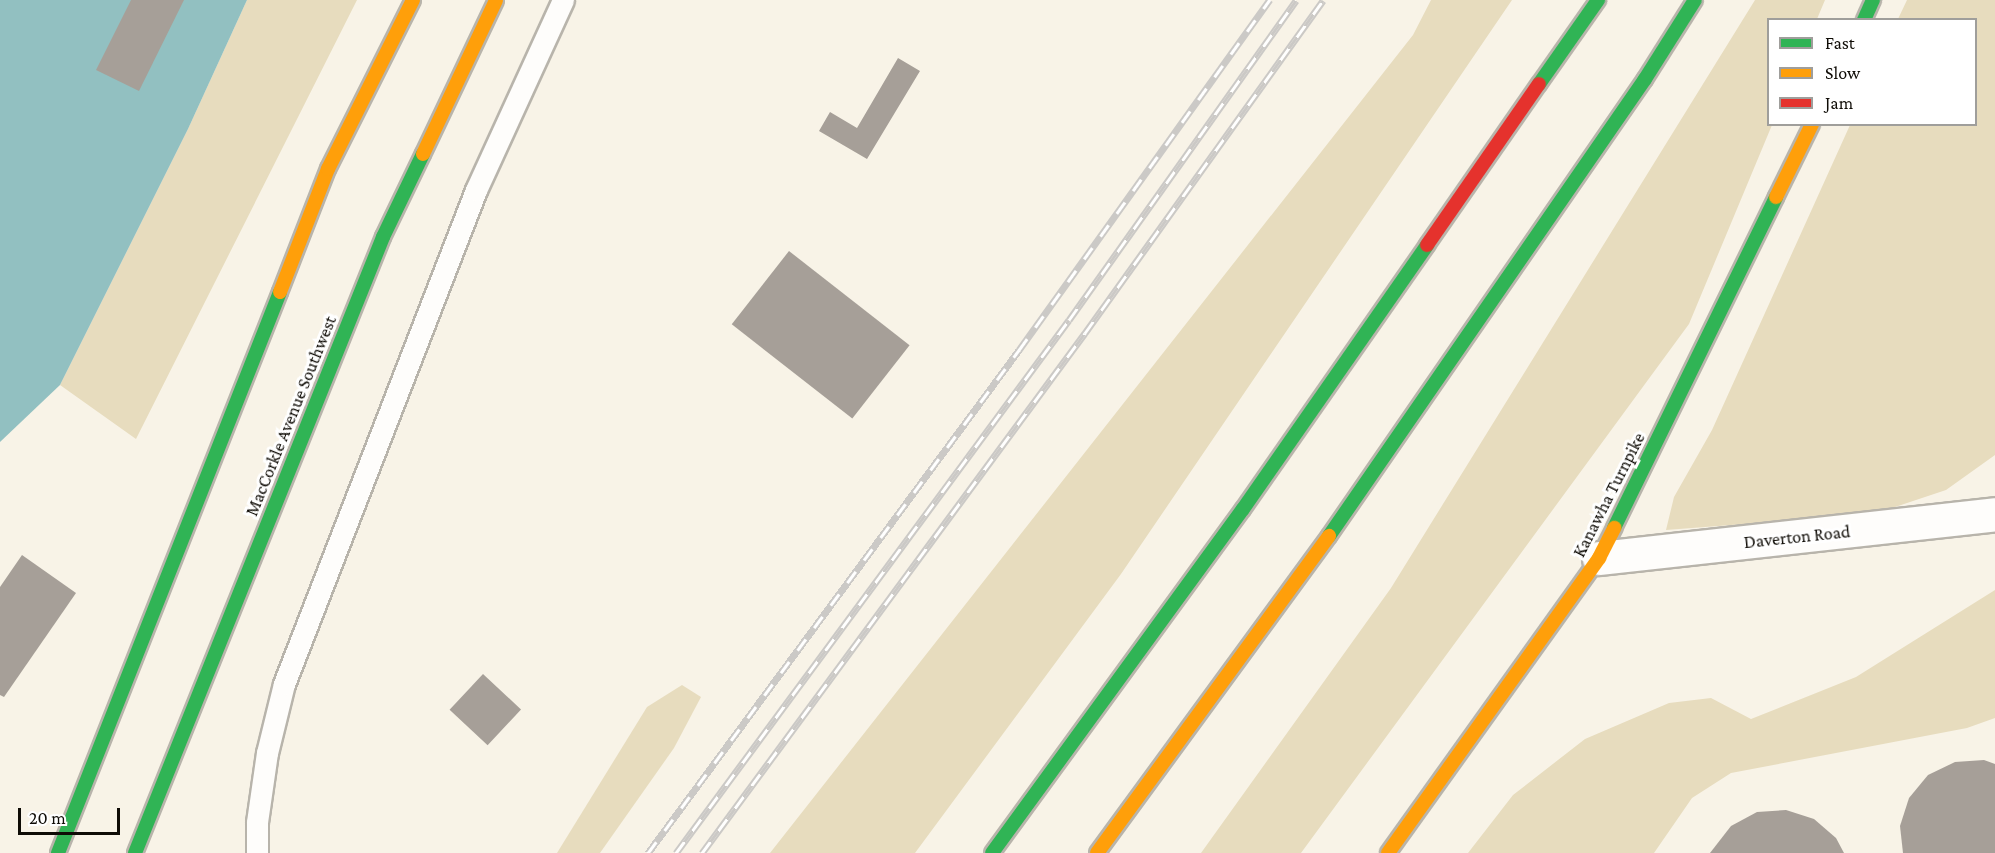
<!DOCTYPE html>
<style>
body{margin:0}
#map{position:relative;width:1995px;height:853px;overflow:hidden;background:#f8f3e7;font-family:"Crimson Pro",serif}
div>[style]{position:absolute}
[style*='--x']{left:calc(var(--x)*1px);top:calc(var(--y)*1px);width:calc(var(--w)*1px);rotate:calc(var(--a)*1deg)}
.green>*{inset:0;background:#e7dcbe}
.water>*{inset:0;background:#92c0c1}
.building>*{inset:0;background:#a69f98;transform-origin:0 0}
.roads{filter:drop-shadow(2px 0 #b8b4ab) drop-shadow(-2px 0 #b8b4ab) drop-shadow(0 2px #b8b4ab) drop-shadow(0 -2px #b8b4ab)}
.lane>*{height:21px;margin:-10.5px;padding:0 10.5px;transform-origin:10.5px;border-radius:10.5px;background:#fefdfb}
.street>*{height:33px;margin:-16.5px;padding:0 16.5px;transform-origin:16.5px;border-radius:16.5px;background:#fefdfb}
.fast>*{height:14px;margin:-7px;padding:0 7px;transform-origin:7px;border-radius:7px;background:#30b455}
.slow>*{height:14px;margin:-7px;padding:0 7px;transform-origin:7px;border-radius:7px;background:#ff9f0a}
.jam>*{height:14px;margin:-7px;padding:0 7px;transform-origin:7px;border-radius:7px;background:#e5322d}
.rail>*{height:7px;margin-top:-3.5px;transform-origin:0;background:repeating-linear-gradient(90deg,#fff 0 14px,#cbc9c6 0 28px);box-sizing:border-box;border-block:2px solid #cbc9c6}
span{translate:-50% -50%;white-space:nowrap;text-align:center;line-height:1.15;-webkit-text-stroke:6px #fff;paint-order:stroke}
.street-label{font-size:18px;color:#0f0c06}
.legend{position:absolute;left:1767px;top:18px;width:210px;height:108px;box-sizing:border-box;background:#fff;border:2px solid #9f9e9b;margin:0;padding:8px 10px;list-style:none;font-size:18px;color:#0f0c06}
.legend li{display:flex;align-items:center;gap:12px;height:30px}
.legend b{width:30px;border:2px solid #9f9e9b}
.scale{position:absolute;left:18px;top:808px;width:102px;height:27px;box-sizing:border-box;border:3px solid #0f0c06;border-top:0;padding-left:8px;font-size:18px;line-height:21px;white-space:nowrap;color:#0f0c06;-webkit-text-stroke:4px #fff;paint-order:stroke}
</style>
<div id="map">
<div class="green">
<i style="clip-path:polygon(247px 0,357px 0,136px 439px,60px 385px,188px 129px)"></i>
<i style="clip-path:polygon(1431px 0,1512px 0,1121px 574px,915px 853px,770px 853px,1413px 35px)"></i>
<i style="clip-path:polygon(1755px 0,1825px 0,1817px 19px,1768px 20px,1768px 124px,1772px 125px,1689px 324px,1301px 853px,1201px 853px,1391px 588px)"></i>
<i style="clip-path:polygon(1907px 0,1995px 0,1995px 455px,1946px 490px,1874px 514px,1666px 530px,1674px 497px,1712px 430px,1850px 125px,1976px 124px,1976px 20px,1898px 19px)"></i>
<i style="clip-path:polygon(1995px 590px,1995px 718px,1967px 728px,1731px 773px,1692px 798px,1654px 853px,1468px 853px,1513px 795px,1585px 739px,1669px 703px,1711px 698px,1751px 719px,1856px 677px)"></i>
<i style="clip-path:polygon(682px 685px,701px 697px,674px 748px,600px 853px,557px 853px,647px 707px)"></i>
</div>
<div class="water">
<i style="clip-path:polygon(0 0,247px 0,188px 129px,60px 385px,0 442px)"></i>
</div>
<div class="building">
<i style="clip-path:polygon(131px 0,184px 0,139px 91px,96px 70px)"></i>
<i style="clip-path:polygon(898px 58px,920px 71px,867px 159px,819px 131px,830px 112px,857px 128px)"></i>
<i style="left:789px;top:251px;width:153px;height:93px;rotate:38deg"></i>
<i style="clip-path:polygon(22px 555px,76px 593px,4px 697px,0 695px,0 587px)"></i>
<i style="left:483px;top:674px;width:52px;height:49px;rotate:43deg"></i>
<i style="clip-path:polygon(1984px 760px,1995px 764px,1995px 853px,1903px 853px,1900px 826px,1909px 798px,1928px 775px,1955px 762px)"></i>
<i style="clip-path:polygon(1786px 810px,1814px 819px,1836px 838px,1844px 853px,1710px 853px,1731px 826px,1757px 812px)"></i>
</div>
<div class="roads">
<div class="lane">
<i style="--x:257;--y:853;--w:31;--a:-90"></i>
<i style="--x:257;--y:822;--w:70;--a:-81.8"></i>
<i style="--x:267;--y:753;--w:71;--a:-76.2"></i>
<i style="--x:284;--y:684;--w:530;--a:-68.76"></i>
<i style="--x:476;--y:190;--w:209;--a:-65.4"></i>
</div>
<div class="street">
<i style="--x:1599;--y:558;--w:398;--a:-6.3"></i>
</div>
<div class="fast">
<i style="--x:1864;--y:20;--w:22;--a:-66"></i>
<i style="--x:1539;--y:84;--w:103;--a:-54.9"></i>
<i style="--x:1614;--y:528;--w:369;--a:-63.9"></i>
<i style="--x:1329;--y:536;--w:556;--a:-55.34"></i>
<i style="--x:1645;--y:79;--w:93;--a:-57.7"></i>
<i style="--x:58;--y:853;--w:603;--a:-68.41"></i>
<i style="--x:135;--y:853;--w:664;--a:-68.07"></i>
<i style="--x:383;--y:237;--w:92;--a:-64.3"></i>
<i style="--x:992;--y:853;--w:426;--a:-53.9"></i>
<i style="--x:1243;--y:509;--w:322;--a:-55.1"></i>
</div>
<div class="slow">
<i style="--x:423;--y:154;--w:170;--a:-64.6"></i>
<i style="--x:1776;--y:197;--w:81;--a:-63.7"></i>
<i style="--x:280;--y:292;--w:132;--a:-68.7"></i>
<i style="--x:328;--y:169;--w:189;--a:-63.3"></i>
<i style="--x:1097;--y:853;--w:393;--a:-53.8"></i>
<i style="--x:1388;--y:853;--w:363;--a:-54.4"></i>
<i style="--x:1599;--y:558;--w:34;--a:-63"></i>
</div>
<div class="jam">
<i style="--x:1427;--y:245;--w:196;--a:-55.2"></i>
</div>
</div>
<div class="rail">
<i style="--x:648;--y:853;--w:625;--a:-53.59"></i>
<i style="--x:1019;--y:350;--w:431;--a:-54.4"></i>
<i style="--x:676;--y:853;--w:662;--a:-53.6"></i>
<i style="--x:1069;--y:320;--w:392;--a:-54.6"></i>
<i style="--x:702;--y:853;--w:646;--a:-53.63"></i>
<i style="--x:1085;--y:333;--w:409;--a:-54.4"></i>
</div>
<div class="street-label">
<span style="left:291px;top:416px;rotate:-68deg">MacCorkle Avenue Southwest</span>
<span style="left:1609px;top:495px;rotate:-63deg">Kanawha Turnpike</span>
<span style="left:1797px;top:537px;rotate:-6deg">Daverton Road</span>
</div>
<ul class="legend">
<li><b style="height:8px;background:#30b455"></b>Fast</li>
<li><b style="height:8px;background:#ff9f0a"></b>Slow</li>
<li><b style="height:8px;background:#e5322d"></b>Jam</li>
</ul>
<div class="scale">20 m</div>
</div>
